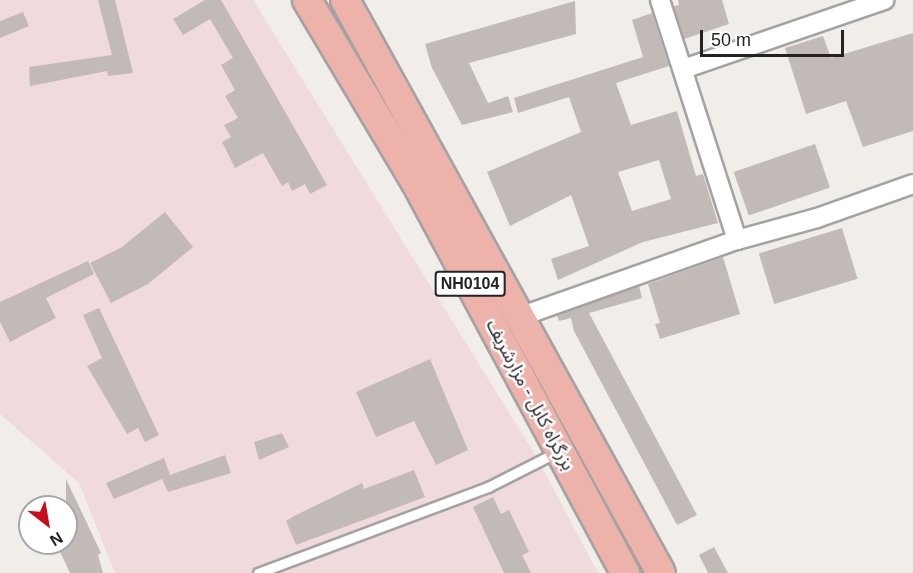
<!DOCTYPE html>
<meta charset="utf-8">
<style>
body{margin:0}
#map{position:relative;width:913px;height:573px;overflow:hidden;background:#f1eee9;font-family:Arial,"Noto Sans Arabic",sans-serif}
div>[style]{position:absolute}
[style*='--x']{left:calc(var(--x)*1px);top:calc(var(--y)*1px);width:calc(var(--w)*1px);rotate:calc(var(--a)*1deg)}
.commercial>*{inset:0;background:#f1dadb}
.building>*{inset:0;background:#c2bab6;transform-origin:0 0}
.roads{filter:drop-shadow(2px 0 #a3a3a3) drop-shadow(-2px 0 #a3a3a3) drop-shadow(0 2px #a3a3a3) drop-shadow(0 -2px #a3a3a3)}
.service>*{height:9px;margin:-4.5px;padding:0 4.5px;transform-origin:4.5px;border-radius:4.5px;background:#fff}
.minor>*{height:18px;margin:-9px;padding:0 9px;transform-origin:9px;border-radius:9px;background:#fff}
.trunk>*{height:28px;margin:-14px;padding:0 14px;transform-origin:14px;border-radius:14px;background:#edb2aa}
span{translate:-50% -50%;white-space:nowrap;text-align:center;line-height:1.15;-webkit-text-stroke:5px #fff;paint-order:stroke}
.shield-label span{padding:2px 4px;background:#fff;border:2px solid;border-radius:4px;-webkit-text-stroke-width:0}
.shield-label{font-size:16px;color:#222;font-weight:700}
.street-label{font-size:18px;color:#222}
.north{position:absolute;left:18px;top:495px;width:60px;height:60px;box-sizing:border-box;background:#fff;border:2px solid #a7a7a7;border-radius:50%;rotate:149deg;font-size:16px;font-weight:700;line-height:24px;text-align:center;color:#222}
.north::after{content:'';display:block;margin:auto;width:21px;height:27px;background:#c80c1a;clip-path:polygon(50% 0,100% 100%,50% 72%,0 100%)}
.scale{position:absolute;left:700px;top:30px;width:144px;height:27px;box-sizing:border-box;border:3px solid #222;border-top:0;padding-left:8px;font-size:18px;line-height:21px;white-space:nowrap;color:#222;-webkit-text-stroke:4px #fff;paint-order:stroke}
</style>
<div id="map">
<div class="commercial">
<i style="clip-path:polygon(0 0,253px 0,536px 456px,598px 573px,115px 573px,79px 483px,0 414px)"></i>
</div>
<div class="building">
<i style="clip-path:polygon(98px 0,115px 0,133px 73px,108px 76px,107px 71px,30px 86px,29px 67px,112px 55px)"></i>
<i style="clip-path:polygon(205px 0,221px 0,327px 185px,310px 194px,305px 184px,292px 191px,288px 182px,282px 186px,263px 153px,235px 168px,222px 142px,231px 137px,224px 125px,238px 118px,225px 96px,235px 90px,221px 65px,233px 58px,210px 19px,183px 35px,173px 19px)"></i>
<i style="clip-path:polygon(678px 0,722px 0,729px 24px,684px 39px,674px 6px,679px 5px)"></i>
<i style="clip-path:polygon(575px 1px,576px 34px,469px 63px,488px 103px,508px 96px,513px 112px,462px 125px,432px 68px,425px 44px)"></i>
<i style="clip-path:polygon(23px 12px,29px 26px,0 38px,0 21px)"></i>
<i style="clip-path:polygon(evenodd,652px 13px,669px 66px,616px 83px,631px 125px,677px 111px,696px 176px,703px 174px,718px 223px,643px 242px,558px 280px,551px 259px,589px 246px,571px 195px,510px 226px,487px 172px,581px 132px,569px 97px,518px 113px,514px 98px,643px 57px,632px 20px,652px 13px,659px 160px,671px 199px,632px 211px,618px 172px,659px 160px)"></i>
<i style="clip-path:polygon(913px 33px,913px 131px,863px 147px,846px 101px,806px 114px,785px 48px,823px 36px,831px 58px)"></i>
<i style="left:815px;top:144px;width:46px;height:86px;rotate:71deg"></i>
<i style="clip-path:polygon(165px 212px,193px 247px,148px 284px,111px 303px,90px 263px,122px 247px)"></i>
<i style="left:842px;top:228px;width:53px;height:87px;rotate:73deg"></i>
<i style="clip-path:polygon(723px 257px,740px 314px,660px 339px,655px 324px,660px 323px,648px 284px)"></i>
<i style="clip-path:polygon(88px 261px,94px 274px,46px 298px,56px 318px,10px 342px,0 322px,0 302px)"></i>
<i style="clip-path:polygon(639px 286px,642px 298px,589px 313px,697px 515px,677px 525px,574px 331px,571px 318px,559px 321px,557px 315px)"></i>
<i style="clip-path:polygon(99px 308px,159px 435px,145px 442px,138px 428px,127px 434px,87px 366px,102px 358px,83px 315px)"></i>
<i style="clip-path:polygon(430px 359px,468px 450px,436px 465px,414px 421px,376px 437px,356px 392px)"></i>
<i style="clip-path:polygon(282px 433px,289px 447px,259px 460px,254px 442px)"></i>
<i style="clip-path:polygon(225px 455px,231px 473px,168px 492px,162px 479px,114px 499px,106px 483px,164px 458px,170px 475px)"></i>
<i style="clip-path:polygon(414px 470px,425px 497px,296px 545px,286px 521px,294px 516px,362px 483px,364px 489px)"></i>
<i style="clip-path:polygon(66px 479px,101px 553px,98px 555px,103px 573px,70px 573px,56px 543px,66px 543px)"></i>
<i style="clip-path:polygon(493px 497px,501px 514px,509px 510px,529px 552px,522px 555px,531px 573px,504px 573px,473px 507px)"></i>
<i style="clip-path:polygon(714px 547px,728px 573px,708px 573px,699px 555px)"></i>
</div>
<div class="roads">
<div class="service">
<i style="--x:258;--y:573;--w:246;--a:-20.5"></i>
<i style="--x:488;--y:487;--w:77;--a:-26.9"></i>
</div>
<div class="minor">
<i style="--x:660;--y:0;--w:252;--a:72.2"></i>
<i style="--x:683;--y:69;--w:213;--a:-18.9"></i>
<i style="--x:522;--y:316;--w:228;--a:-19.5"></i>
<i style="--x:737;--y:240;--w:83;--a:-15.4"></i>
<i style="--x:817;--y:218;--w:102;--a:-19.5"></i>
</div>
<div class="trunk">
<i style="--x:307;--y:0;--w:211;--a:59.2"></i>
<i style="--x:415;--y:181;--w:445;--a:61.8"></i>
<i style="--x:345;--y:0;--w:654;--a:61.12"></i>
</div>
</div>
<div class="shield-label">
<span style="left:470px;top:284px">NH0104</span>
</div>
<div class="street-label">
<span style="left:530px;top:395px;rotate:62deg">بزرگراه کابل - مزارشریف</span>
</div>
<div class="north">N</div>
<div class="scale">50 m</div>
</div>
